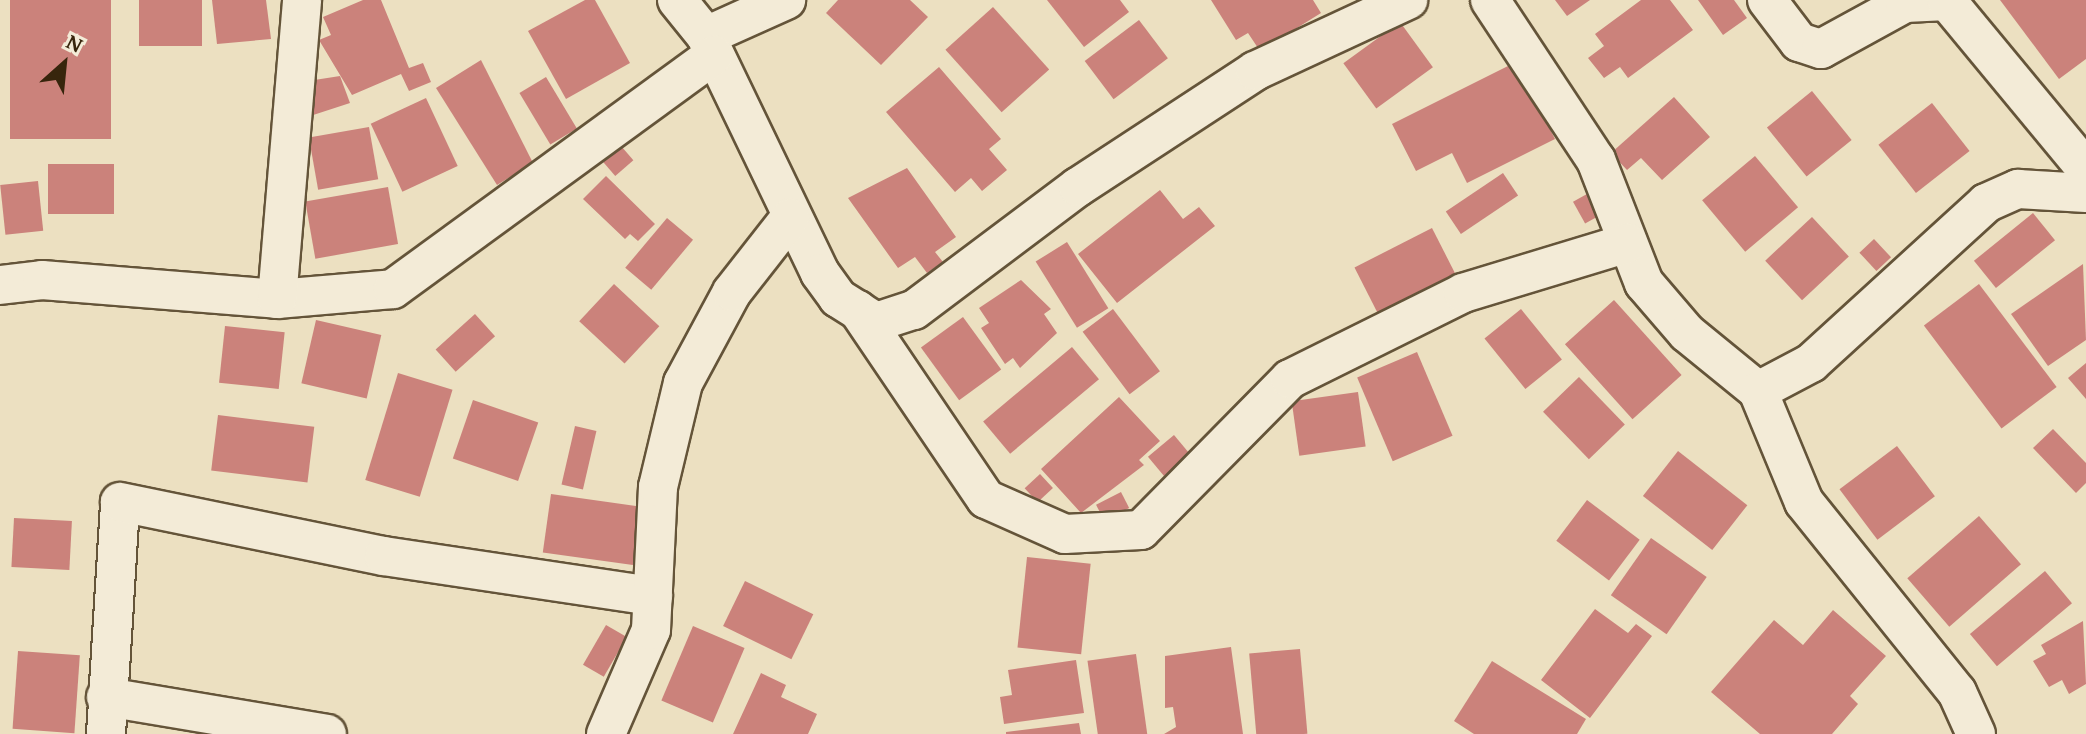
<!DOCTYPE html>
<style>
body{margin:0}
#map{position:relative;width:2086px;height:734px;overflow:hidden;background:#ece0c1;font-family:"Gentium Book Plus",serif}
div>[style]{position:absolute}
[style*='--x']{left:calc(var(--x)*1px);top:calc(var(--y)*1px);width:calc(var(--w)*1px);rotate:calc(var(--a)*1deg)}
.building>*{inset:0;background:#cb827b;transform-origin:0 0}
.roads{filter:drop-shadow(2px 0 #645439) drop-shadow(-2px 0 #645439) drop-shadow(0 2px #645439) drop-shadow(0 -2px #645439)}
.minor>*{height:38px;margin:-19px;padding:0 19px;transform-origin:19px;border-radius:19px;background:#f3ebd7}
span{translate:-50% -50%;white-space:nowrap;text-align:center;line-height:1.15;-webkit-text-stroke:6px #f3ebd7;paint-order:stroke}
.north{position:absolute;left:24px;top:24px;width:80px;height:80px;-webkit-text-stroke:6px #f3ebd7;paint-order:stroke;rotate:27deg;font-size:22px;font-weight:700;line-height:32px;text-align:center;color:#37250c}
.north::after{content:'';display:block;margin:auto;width:28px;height:36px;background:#37250c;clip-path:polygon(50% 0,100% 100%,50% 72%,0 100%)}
</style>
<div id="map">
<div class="building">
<i style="left:10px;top:0;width:101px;height:139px"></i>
<i style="left:139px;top:0;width:63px;height:46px"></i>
<i style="clip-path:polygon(212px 0,266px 0,271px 39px,217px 44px)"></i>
<i style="clip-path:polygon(363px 0,381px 0,409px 68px,423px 63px,431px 82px,409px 91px,401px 74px,352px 95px,319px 40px,331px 35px,323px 17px)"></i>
<i style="clip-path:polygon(585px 0,595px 0,630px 63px,566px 99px,528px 31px)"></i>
<i style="clip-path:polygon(838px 0,910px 0,928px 17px,881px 65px,826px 13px)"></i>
<i style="clip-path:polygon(1047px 0,1120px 0,1129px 12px,1084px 47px)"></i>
<i style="clip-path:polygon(1211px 0,1313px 0,1321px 13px,1260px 51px,1248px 33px,1236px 40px)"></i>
<i style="clip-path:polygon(1555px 0,1590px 0,1567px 16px)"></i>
<i style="clip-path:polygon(1641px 0,1670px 0,1693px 30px,1628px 78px,1620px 67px,1604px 78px,1588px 58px,1604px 46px,1595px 34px)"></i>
<i style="clip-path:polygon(1698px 0,1734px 0,1747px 18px,1723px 35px)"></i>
<i style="clip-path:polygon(2000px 0,2086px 0,2086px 59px,2059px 79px)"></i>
<i style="left:993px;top:7px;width:84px;height:64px;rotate:48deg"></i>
<i style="left:1139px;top:20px;width:48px;height:68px;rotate:53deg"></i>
<i style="left:1400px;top:22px;width:56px;height:70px;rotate:54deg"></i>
<i style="clip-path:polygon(481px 60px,533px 163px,497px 185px,436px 88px)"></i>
<i style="clip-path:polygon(1516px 62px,1555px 139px,1467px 183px,1452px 153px,1416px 171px,1392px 124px)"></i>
<i style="clip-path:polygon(939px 67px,1001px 139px,989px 149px,1007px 170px,982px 191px,971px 178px,955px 192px,886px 112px)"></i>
<i style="clip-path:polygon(340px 76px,350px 103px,304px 118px,308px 81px)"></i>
<i style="left:546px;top:77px;width:60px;height:31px;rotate:59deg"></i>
<i style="left:1812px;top:91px;width:63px;height:58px;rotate:51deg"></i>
<i style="clip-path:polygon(1674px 97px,1710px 137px,1662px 180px,1641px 158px,1627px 170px,1611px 153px)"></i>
<i style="left:426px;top:98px;width:75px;height:61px;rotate:65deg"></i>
<i style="left:1932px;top:103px;width:61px;height:68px;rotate:52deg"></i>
<i style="left:369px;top:127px;width:53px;height:61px;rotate:80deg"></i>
<i style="left:615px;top:139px;width:28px;height:24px;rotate:49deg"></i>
<i style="left:1755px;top:156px;width:67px;height:69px;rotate:50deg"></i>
<i style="left:48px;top:164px;width:66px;height:50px"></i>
<i style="clip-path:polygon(907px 168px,956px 237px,935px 252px,943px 262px,927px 273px,915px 257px,898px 268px,848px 198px)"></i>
<i style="left:1503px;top:173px;width:27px;height:69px;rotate:56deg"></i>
<i style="clip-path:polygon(606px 176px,655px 224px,638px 241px,630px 234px,625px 239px,583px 199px)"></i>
<i style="left:38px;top:181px;width:50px;height:38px;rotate:84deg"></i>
<i style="left:388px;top:187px;width:58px;height:84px;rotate:80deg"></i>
<i style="clip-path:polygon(1160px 190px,1183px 219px,1199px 207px,1215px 226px,1117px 303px,1078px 254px)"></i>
<i style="left:1587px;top:194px;width:25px;height:16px;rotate:61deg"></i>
<i style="left:2033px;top:213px;width:35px;height:76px;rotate:51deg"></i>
<i style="left:1812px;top:217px;width:54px;height:64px;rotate:47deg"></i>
<i style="left:667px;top:218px;width:34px;height:65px;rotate:40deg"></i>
<i style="left:1432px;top:228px;width:51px;height:87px;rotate:63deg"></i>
<i style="left:1874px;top:239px;width:25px;height:20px;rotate:47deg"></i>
<i style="left:1067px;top:242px;width:78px;height:37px;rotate:58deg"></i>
<i style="clip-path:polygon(2083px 264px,2086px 340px,2048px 366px,2011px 314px)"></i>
<i style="clip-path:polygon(1021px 280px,1051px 309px,1044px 314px,1057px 333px,1020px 368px,1013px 358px,1005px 364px,981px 328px,989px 323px,979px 308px)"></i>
<i style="left:614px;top:284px;width:62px;height:51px;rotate:43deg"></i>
<i style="left:1979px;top:284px;width:129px;height:69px;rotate:53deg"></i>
<i style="left:1614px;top:300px;width:101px;height:66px;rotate:48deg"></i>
<i style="left:1113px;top:309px;width:78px;height:38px;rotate:53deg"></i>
<i style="left:1521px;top:309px;width:65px;height:47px;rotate:51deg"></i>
<i style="left:475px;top:314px;width:30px;height:53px;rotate:48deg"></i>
<i style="left:963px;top:317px;width:65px;height:52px;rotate:54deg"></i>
<i style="left:316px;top:320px;width:67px;height:65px;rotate:13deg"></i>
<i style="left:225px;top:326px;width:60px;height:57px;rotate:6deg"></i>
<i style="left:1072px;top:347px;width:42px;height:116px;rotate:50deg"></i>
<i style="left:1417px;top:352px;width:91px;height:65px;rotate:67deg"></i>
<i style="clip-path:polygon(2086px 363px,2086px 399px,2068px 378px)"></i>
<i style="left:398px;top:373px;width:57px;height:112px;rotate:17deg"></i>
<i style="left:1579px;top:377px;width:66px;height:50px;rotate:46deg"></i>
<i style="left:1358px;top:392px;width:55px;height:67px;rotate:82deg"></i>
<i style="clip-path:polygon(1119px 397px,1160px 441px,1139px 460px,1144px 465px,1081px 513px,1041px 469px)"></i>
<i style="left:473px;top:400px;width:69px;height:62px;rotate:19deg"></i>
<i style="left:218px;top:415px;width:97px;height:56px;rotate:7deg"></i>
<i style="left:575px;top:426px;width:22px;height:60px;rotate:13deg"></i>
<i style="clip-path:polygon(2053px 429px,2086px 463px,2086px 483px,2076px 493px,2033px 448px)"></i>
<i style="left:1174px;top:435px;width:25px;height:34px;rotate:50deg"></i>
<i style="left:1897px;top:446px;width:63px;height:72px;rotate:53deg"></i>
<i style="left:1678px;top:451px;width:88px;height:57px;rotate:38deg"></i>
<i style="left:1040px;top:474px;width:19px;height:21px;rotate:47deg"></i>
<i style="left:1121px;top:492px;width:18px;height:28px;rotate:63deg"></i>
<i style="left:551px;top:494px;width:91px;height:59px;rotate:8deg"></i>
<i style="left:1587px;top:500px;width:66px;height:51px;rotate:37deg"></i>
<i style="left:1979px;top:516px;width:64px;height:95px;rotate:49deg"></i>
<i style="left:14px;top:518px;width:58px;height:49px;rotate:3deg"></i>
<i style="left:1651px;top:538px;width:68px;height:70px;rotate:35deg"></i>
<i style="left:1027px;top:557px;width:64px;height:91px;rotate:6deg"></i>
<i style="left:2045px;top:571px;width:42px;height:98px;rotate:50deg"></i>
<i style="left:745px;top:581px;width:76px;height:50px;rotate:26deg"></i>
<i style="clip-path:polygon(1595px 609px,1628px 633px,1636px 624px,1652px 636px,1590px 718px,1541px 680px)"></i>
<i style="clip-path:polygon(1833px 610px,1886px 656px,1850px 696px,1858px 704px,1832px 734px,1760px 734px,1711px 692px,1774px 620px,1803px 645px)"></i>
<i style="clip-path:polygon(2083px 621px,2086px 684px,2069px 694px,2062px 680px,2049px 687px,2033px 661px,2046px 654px,2041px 645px)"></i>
<i style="left:606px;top:625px;width:24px;height:46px;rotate:30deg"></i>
<i style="left:693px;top:626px;width:56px;height:81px;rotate:23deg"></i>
<i style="clip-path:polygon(1231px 647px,1243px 734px,1164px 734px,1176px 727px,1173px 707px,1165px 708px,1165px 656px)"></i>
<i style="left:1300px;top:649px;width:85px;height:51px;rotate:85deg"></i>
<i style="left:18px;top:651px;width:62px;height:78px;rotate:4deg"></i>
<i style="left:1136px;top:654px;width:81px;height:49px;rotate:82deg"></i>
<i style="clip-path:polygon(1076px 660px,1084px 713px,1004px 724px,1000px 697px,1012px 695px,1008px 670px)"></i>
<i style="clip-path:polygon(1492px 661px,1586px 719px,1577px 734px,1474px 734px,1454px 721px)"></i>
<i style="clip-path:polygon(761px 673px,786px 685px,781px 697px,817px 714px,808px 734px,733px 734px)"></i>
<i style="clip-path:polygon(1079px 723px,1081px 734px,1006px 734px,1006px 732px)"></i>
</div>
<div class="roads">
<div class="minor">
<i style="--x:677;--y:0;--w:46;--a:51.1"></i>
<i style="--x:706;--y:36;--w:263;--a:64.3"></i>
<i style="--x:820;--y:273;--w:31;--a:54"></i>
<i style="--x:838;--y:298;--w:45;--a:32.3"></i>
<i style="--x:876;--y:322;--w:40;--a:-18"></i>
<i style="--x:914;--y:310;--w:205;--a:-36.9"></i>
<i style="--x:1078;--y:187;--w:212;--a:-33.2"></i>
<i style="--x:1255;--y:71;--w:169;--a:-24.9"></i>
<i style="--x:1490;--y:0;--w:192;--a:56.5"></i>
<i style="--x:1596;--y:160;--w:132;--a:68.7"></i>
<i style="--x:1644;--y:283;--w:66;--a:49.3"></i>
<i style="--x:1687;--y:333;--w:92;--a:39.2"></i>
<i style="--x:1758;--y:391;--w:120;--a:67.5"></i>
<i style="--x:1804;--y:502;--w:244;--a:51.2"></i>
<i style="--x:1957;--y:692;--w:46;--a:65.7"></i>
<i style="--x:1767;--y:0;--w:53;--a:52.7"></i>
<i style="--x:1799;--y:42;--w:23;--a:18"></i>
<i style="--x:1821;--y:49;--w:96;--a:-28.7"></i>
<i style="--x:1905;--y:3;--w:42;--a:-2.7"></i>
<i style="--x:1947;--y:1;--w:218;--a:50.4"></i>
<i style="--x:706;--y:36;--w:88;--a:-24.2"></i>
<i style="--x:0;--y:285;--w:42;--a:-6.8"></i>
<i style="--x:42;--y:280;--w:236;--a:4.6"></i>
<i style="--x:277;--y:299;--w:116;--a:-4.9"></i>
<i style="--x:393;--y:289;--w:397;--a:-36.1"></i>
<i style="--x:277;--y:299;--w:300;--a:-85.2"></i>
<i style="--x:858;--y:310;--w:228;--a:55.9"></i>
<i style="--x:986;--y:499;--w:86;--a:23.9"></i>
<i style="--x:1065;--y:534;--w:76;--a:-3"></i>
<i style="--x:1141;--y:530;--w:212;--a:-45.4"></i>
<i style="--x:1290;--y:379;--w:193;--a:-26.4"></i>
<i style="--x:1463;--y:293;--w:172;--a:-16.9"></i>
<i style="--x:1758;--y:391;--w:60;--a:-27.8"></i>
<i style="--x:1811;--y:363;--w:237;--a:-42.4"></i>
<i style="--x:1986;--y:203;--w:35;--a:-24"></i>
<i style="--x:2018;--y:189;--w:68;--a:3.4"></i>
<i style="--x:106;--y:697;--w:224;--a:9.5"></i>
<i style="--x:106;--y:734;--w:232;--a:-86.5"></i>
<i style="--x:120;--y:502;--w:269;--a:11.6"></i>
<i style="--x:384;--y:556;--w:272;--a:8.5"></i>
<i style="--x:606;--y:734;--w:113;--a:-66.6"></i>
<i style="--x:651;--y:630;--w:143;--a:-87.2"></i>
<i style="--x:658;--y:487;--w:107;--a:-76.5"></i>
<i style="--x:683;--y:383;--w:103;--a:-61.7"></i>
<i style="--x:732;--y:292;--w:94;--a:-51.9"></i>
</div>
</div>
<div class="north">N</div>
</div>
